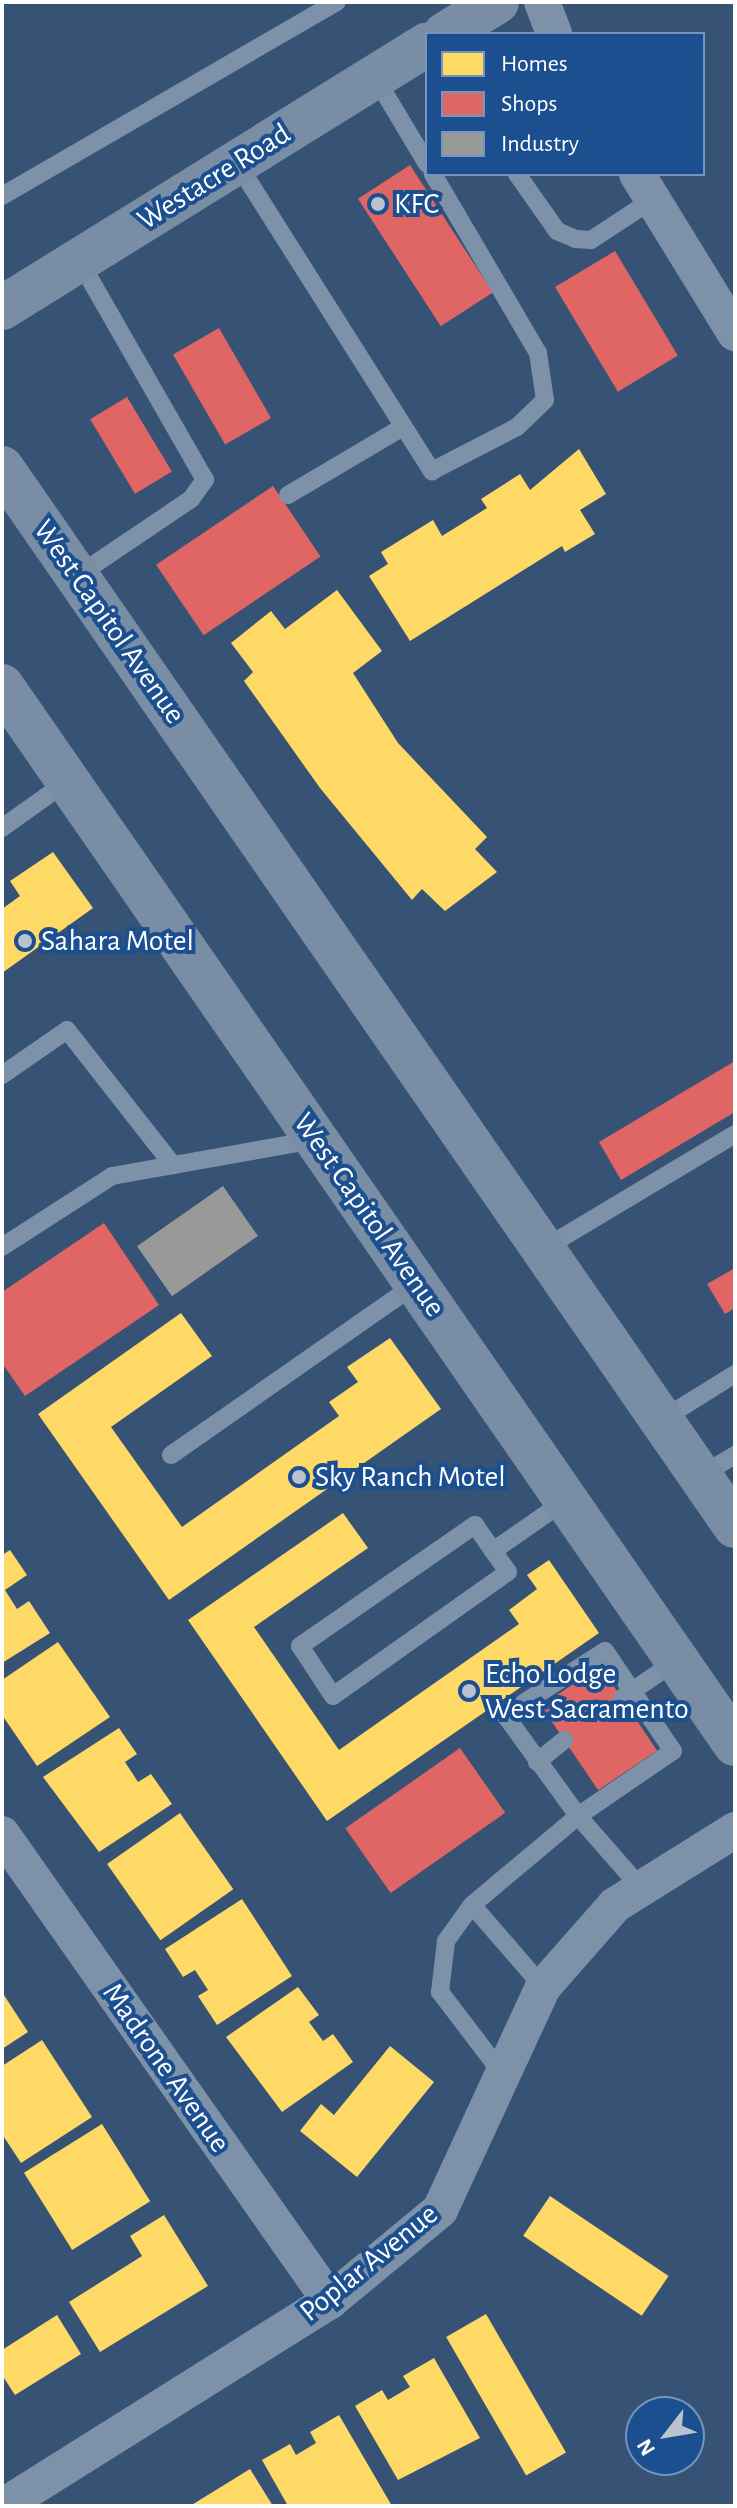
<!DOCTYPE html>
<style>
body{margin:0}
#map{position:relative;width:737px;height:2508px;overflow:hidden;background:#365274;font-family:"Alegreya Sans",sans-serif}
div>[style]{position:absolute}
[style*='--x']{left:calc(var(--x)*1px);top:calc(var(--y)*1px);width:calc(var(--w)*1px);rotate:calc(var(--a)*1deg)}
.homes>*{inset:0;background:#ffd966;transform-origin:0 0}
.shops>*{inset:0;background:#e06666;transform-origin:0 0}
.industry>*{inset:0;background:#999;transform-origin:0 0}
.lane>*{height:18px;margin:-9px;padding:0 9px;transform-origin:9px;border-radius:9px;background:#7d92a8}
.street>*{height:36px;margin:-18px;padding:0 18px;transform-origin:18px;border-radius:18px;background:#7d92a8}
.secondary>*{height:44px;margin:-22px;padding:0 22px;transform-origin:22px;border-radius:22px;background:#798da4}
.dots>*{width:22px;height:22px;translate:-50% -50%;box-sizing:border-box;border:4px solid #1b4f8f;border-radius:50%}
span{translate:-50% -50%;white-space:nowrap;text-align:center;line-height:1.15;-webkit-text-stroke:8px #1b4f8f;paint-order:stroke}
.street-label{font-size:30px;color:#fff}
.poi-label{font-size:30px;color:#fff}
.left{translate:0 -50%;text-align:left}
.frame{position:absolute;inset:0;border:4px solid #fff;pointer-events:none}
.legend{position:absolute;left:425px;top:32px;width:280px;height:144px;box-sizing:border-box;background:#1b4f8f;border:2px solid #7695bc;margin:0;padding:10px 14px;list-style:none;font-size:24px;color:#fff}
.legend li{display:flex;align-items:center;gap:16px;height:40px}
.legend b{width:40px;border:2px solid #7695bc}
.north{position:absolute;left:625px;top:2396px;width:80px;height:80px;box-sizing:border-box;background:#1b4f8f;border:2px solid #7695bc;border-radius:50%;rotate:239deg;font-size:22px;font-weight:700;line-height:32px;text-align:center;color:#fff}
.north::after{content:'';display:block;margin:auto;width:28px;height:36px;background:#b9c2ce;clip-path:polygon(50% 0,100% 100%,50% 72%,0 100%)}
</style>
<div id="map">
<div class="homes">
<i style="clip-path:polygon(579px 449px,606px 494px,580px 510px,595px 534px,565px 552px,562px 546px,410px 641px,369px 576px,388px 564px,381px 552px,433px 520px,442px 536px,487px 508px,481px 499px,520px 474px,530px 490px)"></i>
<i style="clip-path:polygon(337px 590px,382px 651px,353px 673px,398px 743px,487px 837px,475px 849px,497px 872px,445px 911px,422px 889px,412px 900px,320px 788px,244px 681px,253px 672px,231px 643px,271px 611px,285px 629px)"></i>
<i style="clip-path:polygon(53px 852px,93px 908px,2px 973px,2px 909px,20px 896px,10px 881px)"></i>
<i style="clip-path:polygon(181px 1313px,212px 1356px,111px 1427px,182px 1527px,339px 1416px,329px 1402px,358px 1382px,347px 1367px,390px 1338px,441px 1409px,169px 1600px,38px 1414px)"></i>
<i style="clip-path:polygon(343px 1513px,368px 1548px,254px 1627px,339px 1750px,519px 1624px,509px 1610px,537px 1589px,527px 1575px,549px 1560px,599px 1633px,327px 1821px,188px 1620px)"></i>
<i style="clip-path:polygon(10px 1550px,27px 1575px,5px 1590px,17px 1609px,29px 1601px,50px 1633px,2px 1663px,2px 1555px)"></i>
<i style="clip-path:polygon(58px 1642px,110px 1717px,37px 1766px,2px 1715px,2px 1680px)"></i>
<i style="clip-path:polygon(119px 1728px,137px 1754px,125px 1762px,138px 1782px,151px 1774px,172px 1804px,99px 1852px,43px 1777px)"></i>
<i style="left:180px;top:1813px;width:93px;height:89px;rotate:55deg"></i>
<i style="clip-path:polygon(242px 1899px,292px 1976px,217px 2025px,198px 1996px,208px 1990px,195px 1970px,183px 1977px,165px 1949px)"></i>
<i style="clip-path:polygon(298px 1987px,319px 2015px,309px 2022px,323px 2041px,333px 2034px,353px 2062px,282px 2112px,226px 2037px)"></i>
<i style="clip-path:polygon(2px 1992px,28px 2032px,2px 2049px)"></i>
<i style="clip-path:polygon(42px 2040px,92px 2117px,21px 2163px,2px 2134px,2px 2066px)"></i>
<i style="clip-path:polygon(390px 2046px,434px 2082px,357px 2177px,300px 2131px,321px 2104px,334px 2115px)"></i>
<i style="left:102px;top:2124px;width:91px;height:92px;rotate:58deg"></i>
<i style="left:550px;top:2196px;width:143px;height:48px;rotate:34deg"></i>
<i style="clip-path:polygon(164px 2215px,208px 2286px,100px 2352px,69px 2302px,142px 2256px,130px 2236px)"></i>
<i style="left:486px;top:2314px;width:160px;height:46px;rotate:60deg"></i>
<i style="clip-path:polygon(57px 2315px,81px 2354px,15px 2395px,2px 2375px,2px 2350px)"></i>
<i style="clip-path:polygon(434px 2358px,480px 2438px,398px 2480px,355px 2406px,382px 2390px,388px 2400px,410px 2387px,403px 2376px)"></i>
<i style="clip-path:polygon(339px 2415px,392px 2506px,288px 2506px,262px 2460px,290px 2444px,296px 2455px,316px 2443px,310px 2432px)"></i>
<i style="clip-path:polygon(250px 2469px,273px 2506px,190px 2506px)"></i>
</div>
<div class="shops">
<i style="left:410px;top:165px;width:152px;height:62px;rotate:57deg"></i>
<i style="left:615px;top:251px;width:122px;height:70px;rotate:59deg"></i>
<i style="left:219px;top:328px;width:104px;height:53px;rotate:60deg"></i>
<i style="left:127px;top:397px;width:87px;height:43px;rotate:59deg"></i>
<i style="left:273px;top:486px;width:85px;height:141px;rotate:56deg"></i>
<i style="clip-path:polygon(735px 1061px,735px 1112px,621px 1180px,599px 1142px)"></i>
<i style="clip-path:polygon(104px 1223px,159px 1305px,25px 1396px,2px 1363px,2px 1292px)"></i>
<i style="clip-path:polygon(735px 1268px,735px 1308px,725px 1314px,707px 1284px)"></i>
<i style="left:600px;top:1666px;width:102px;height:71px;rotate:56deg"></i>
<i style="left:460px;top:1748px;width:79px;height:140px;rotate:55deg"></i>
</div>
<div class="industry">
<i style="left:223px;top:1186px;width:61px;height:105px;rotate:55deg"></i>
</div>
<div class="lane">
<i style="--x:375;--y:77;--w:101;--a:59.1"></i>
<i style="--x:237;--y:163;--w:365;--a:57.7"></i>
<i style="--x:432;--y:471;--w:96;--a:-27.4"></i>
<i style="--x:517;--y:427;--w:39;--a:-44"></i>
<i style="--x:545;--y:400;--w:48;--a:-98.5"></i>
<i style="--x:538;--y:353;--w:208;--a:-120.4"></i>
<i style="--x:517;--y:174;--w:70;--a:54.9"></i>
<i style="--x:557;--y:231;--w:21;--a:23"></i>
<i style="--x:576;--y:239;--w:15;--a:4"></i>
<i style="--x:591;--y:240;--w:73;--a:-33.3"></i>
<i style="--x:2;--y:196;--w:387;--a:-30.1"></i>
<i style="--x:288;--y:495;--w:134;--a:-30.6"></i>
<i style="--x:77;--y:576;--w:138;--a:-34"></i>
<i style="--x:191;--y:499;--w:24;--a:-54"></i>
<i style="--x:205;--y:480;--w:254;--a:-119.8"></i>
<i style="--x:2;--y:828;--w:81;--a:-35.5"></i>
<i style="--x:2;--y:1075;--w:79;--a:-34.7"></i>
<i style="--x:67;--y:1030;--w:172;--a:51.9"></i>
<i style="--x:2;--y:1247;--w:131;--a:-32.8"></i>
<i style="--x:112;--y:1176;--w:205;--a:-10.1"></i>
<i style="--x:543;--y:1249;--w:224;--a:-30.9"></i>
<i style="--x:661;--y:1420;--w:87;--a:-31.9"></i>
<i style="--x:171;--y:1455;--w:299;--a:-34.9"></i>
<i style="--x:700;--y:1476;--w:41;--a:-31"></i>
<i style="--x:475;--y:1525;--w:57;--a:54.9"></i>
<i style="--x:508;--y:1572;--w:214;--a:144.7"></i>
<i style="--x:333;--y:1696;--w:60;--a:-123.4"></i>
<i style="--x:300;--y:1646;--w:213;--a:-34.7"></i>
<i style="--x:493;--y:1551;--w:89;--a:-34.9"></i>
<i style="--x:622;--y:1698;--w:65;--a:-34.4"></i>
<i style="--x:537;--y:1762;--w:35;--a:-39"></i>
<i style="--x:472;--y:1905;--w:108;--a:49.1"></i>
<i style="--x:501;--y:2072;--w:101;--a:-127.3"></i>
<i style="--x:440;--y:1992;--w:51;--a:-83.3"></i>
<i style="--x:446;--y:1941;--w:44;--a:-54.2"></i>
<i style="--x:472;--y:1905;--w:138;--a:-40"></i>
<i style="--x:578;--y:1816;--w:115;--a:-34.4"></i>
<i style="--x:673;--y:1751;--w:121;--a:-124.2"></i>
<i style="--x:605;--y:1651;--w:119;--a:147.4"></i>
<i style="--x:505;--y:1715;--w:125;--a:54.1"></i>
<i style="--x:578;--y:1816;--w:97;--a:48.8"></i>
</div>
<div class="street">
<i style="--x:542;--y:2;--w:34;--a:69"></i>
<i style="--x:637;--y:174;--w:187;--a:58.4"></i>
<i style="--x:2;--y:1834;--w:571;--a:54.92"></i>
<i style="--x:3;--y:2506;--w:386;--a:-32.1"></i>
<i style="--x:330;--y:2301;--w:143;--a:-39.6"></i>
<i style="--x:440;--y:2210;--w:246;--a:-65.2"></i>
<i style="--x:543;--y:1987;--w:109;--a:-48.7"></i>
<i style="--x:615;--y:1905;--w:142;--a:-32"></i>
</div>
<div class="secondary">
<i style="--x:445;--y:34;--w:61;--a:-31.6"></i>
<i style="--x:2;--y:308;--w:500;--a:-31.8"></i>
<i style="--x:2;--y:468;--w:1287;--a:55.29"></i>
<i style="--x:2;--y:686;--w:1287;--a:55.29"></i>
</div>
<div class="dots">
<i style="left:378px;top:204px;background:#b9c2ce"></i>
<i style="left:25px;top:941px;background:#b9c2ce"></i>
<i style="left:299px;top:1477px;background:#b9c2ce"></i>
<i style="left:469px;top:1691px;background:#b9c2ce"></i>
</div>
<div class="street-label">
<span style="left:214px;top:177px;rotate:-32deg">Westacre Road</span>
<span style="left:109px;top:622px;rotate:55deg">West Capitol Avenue</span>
<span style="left:369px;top:1215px;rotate:55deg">West Capitol Avenue</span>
<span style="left:166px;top:2068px;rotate:55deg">Madrone Avenue</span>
<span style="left:369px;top:2263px;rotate:-39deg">Poplar Avenue</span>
</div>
<div class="poi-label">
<span class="left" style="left:394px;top:204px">KFC</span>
<span class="left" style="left:41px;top:941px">Sahara Motel</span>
<span class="left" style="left:315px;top:1477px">Sky Ranch Motel</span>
<span class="left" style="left:485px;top:1691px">Echo Lodge<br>West Sacramento</span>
</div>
<div class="frame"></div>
<ul class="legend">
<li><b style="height:22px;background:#ffd966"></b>Homes</li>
<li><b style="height:22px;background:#e06666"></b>Shops</li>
<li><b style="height:22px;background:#999"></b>Industry</li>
</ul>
<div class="north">N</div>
</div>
